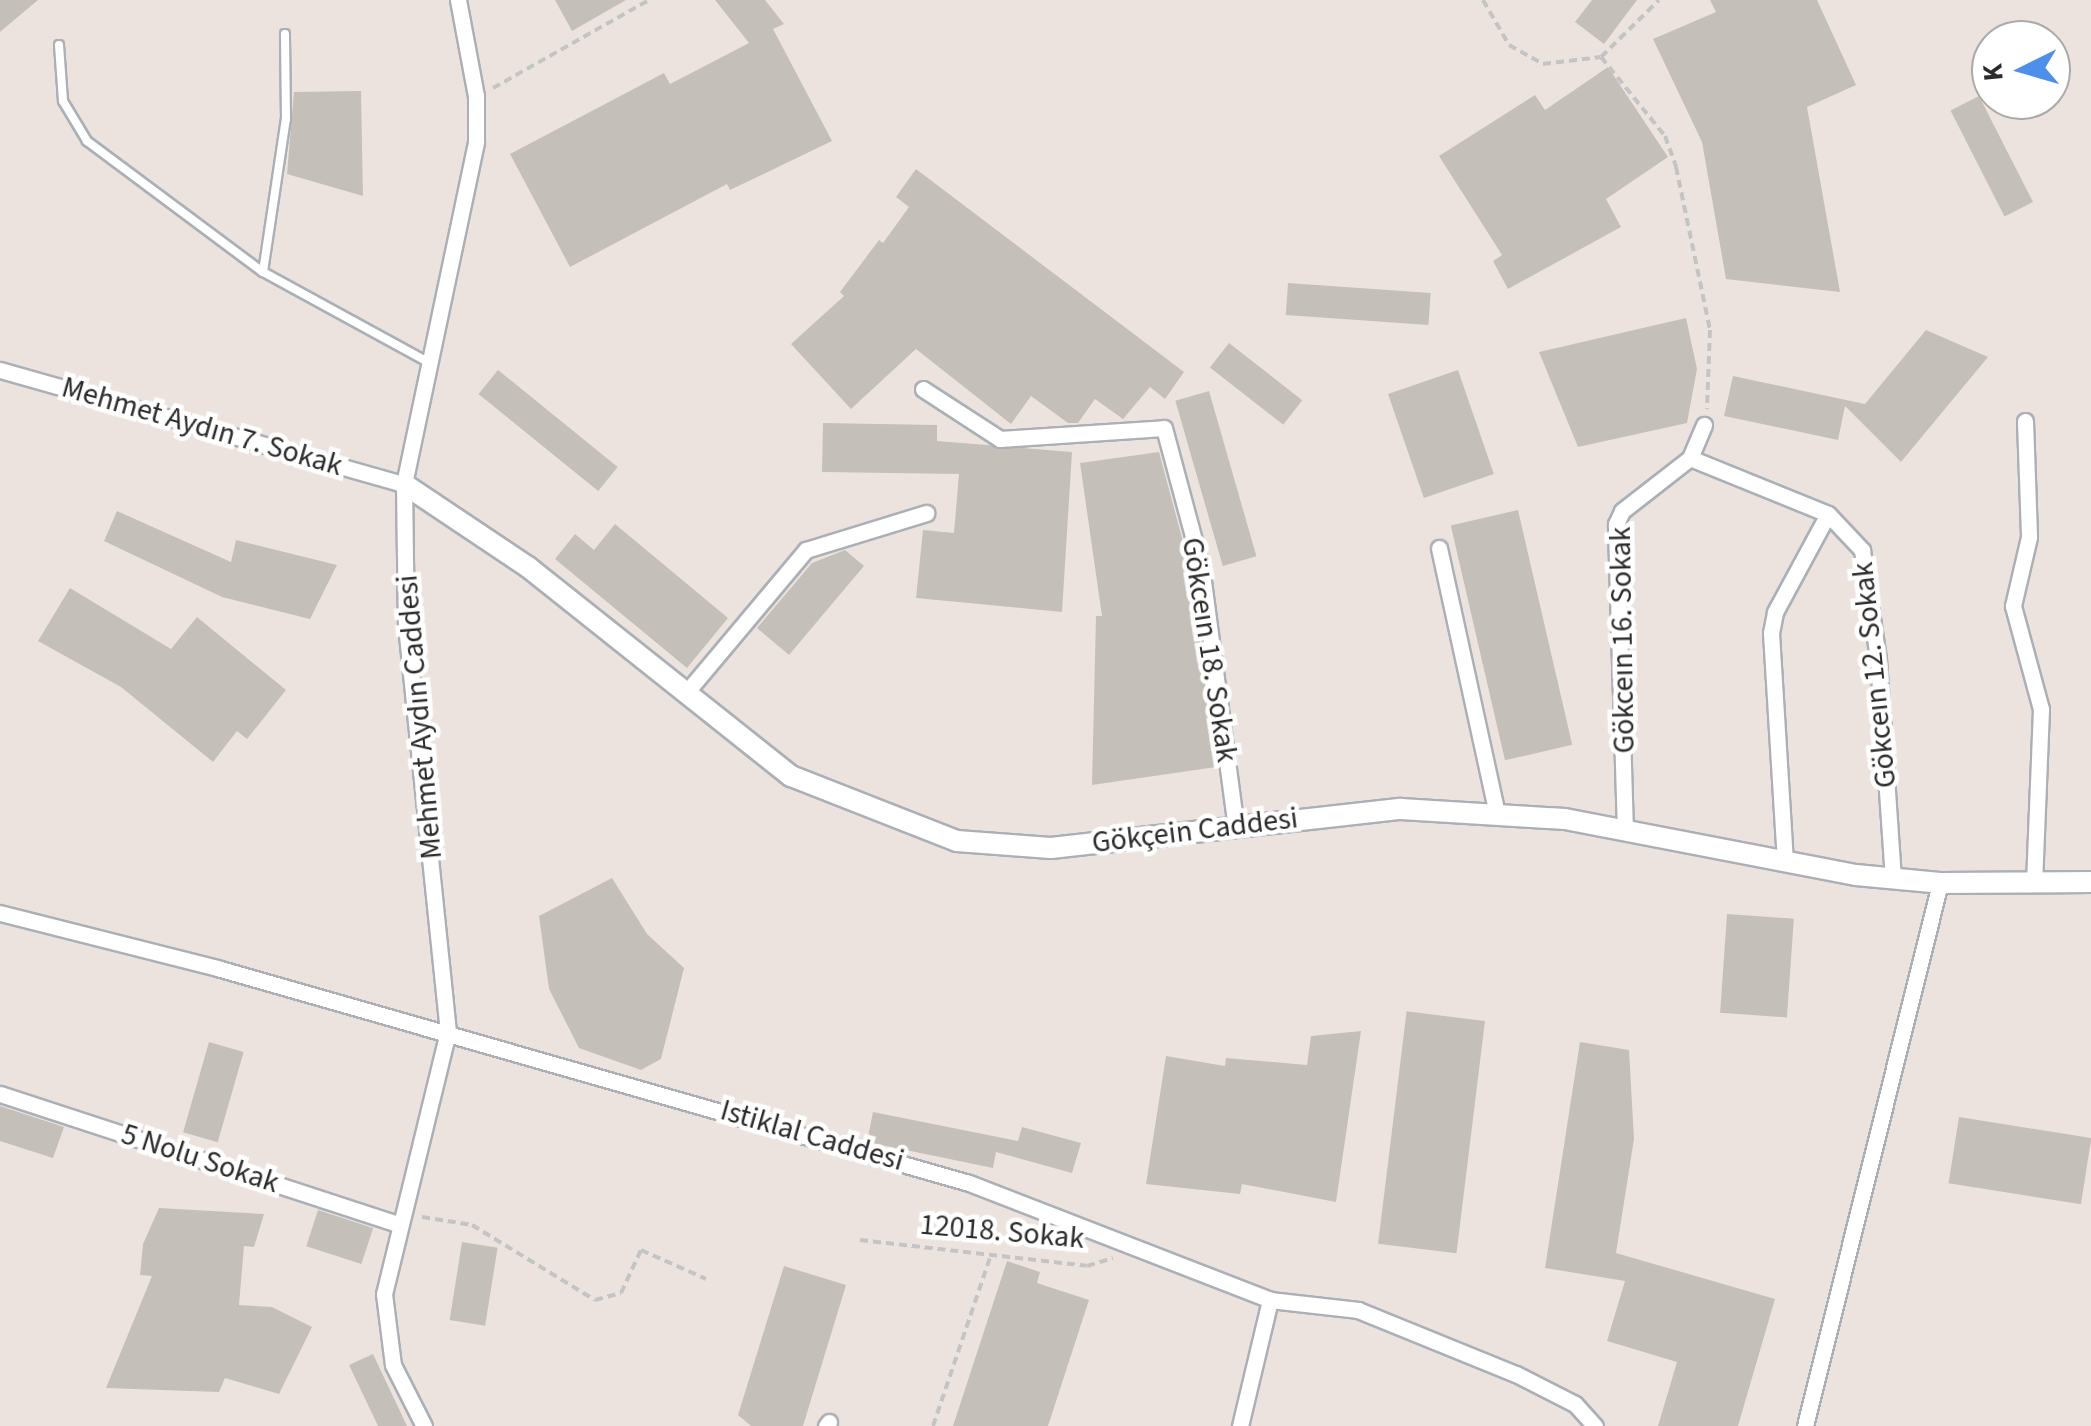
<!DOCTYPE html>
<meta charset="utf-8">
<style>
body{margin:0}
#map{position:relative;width:2091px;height:1426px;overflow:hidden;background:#ece3df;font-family:"Source Sans 3",sans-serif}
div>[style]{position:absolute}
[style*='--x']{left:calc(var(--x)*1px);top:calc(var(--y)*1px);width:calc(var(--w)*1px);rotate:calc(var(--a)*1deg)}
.building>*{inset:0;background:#c5bfba;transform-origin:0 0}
.path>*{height:4px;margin-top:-2px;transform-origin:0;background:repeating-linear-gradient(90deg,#c4c4c4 0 8px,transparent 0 13px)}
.roads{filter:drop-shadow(2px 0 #abb0b6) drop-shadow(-2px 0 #abb0b6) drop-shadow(0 2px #abb0b6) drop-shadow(0 -2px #abb0b6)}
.service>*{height:8px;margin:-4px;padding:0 4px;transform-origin:4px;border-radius:4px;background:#fff}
.minor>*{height:15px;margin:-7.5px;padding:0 7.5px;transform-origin:7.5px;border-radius:7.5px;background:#fff}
.tertiary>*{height:20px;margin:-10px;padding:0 10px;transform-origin:10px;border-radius:10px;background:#fff}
span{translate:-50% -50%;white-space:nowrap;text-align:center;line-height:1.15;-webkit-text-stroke:9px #fff;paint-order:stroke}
.street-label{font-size:30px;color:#2b2b2b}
.north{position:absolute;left:1971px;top:20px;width:100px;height:100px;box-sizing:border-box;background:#fff;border:2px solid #aaa;border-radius:50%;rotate:265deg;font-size:28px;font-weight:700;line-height:40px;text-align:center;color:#2b2b2b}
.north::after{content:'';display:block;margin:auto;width:35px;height:45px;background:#4e8fea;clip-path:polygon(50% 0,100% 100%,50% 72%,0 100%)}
</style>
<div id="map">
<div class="building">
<i style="clip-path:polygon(0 0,38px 0,0 32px)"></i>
<i style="clip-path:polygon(555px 0,626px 0,572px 31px)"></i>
<i style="clip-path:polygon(715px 0,765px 0,784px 24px,773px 29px,832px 141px,730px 190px,727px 184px,570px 267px,510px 154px,664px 73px,670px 84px,749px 43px)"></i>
<i style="clip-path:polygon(1592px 0,1637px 0,1604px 44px,1575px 22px)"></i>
<i style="clip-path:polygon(1710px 0,1817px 0,1856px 85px,1807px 107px,1840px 292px,1726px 279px,1702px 142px,1653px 39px,1716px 12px)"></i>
<i style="clip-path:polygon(1608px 67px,1668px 157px,1606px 199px,1621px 227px,1508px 289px,1493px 261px,1502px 255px,1439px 156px,1535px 95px,1545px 110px)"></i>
<i style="clip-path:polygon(361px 91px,363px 196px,287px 174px,294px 92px)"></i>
<i style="left:1979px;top:96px;width:119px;height:32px;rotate:63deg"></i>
<i style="clip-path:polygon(916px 169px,1184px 372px,1165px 399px,1150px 387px,1123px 419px,1095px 399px,1078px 423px,1068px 423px,1031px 396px,1011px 424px,916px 349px,851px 409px,791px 344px,844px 296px,840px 292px,879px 240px,883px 243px,909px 207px,896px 197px)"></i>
<i style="left:1288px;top:283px;width:143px;height:32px;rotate:4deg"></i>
<i style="clip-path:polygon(1686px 318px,1697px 369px,1687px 423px,1578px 447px,1539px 352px)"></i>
<i style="clip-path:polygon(1926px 330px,1988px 357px,1901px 462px,1845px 406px,1838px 440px,1724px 416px,1733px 376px,1865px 404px)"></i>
<i style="left:1229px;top:343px;width:93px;height:31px;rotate:38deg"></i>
<i style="left:498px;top:370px;width:154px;height:31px;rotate:39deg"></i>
<i style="left:1458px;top:370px;width:110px;height:74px;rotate:71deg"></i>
<i style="left:1209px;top:391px;width:172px;height:35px;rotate:74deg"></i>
<i style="clip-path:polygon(823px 423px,937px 425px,937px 441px,1072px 452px,1062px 612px,916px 598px,923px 530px,954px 533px,959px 474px,822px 472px)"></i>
<i style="clip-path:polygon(1159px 452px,1190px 568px,1216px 767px,1092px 785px,1096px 616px,1102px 616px,1080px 463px)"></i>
<i style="left:1518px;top:510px;width:241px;height:69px;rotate:77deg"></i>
<i style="clip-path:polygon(117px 511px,231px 562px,236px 540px,337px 565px,310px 619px,222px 597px,104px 541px)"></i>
<i style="clip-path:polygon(615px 524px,728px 618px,687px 668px,555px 559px,575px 534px,594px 550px)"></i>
<i style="clip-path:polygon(845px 550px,864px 566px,789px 655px,757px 628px,812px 563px)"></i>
<i style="clip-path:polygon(70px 588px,171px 649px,197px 617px,286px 690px,247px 739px,237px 731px,213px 762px,121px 687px,38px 641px)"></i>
<i style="clip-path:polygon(612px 878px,647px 934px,684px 968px,661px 1059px,641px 1070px,579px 1048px,549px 989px,539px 916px)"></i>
<i style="left:1727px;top:914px;width:67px;height:99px;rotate:4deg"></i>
<i style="left:1485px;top:1021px;width:234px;height:79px;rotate:97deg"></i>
<i style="clip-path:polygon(1361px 1031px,1336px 1202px,1242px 1184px,1240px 1194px,1146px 1184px,1166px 1056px,1225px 1066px,1226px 1058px,1307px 1065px,1311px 1036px)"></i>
<i style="left:209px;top:1042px;width:36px;height:94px;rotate:16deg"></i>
<i style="clip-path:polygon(1580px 1042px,1629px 1050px,1634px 1139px,1616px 1253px,1775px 1299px,1738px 1426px,1658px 1426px,1677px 1362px,1607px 1341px,1625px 1281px,1545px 1268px)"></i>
<i style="clip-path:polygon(0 1106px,64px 1127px,53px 1158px,0 1141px)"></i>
<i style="clip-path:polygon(873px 1112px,1018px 1141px,1022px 1127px,1081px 1143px,1072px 1173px,996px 1152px,993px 1168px,867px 1142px)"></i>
<i style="left:1959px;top:1117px;width:134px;height:67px;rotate:9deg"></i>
<i style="clip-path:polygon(159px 1208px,264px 1214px,254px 1247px,244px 1246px,239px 1305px,272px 1307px,312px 1327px,279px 1394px,225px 1378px,219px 1392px,106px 1388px,152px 1276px,140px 1275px,143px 1244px)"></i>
<i style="left:318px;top:1210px;width:58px;height:38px;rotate:18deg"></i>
<i style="left:462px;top:1242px;width:36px;height:79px;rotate:9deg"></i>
<i style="clip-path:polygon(1007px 1261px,1040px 1272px,1037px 1283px,1089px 1300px,1048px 1426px,953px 1426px)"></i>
<i style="clip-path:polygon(784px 1266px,846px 1285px,803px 1426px,751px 1426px,738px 1415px)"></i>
<i style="clip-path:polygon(373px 1354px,407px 1426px,378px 1426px,349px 1365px)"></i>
</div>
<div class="path">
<i style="--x:1483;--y:0;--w:52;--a:60"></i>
<i style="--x:1509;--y:45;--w:39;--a:29"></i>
<i style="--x:1543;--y:64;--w:58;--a:-6.9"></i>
<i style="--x:1601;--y:57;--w:81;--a:-44.5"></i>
<i style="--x:1601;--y:57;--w:102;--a:51"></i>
<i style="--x:1665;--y:136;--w:33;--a:70"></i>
<i style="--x:1676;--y:167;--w:167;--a:78.2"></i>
<i style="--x:1710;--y:330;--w:79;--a:92.2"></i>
<i style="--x:493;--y:88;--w:179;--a:-29.4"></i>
<i style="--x:422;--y:1217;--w:51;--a:9.1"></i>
<i style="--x:472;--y:1225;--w:144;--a:31.4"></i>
<i style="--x:595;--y:1300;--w:27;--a:-15"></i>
<i style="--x:621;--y:1293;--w:47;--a:-65.1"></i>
<i style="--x:641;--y:1250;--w:71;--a:24"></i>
<i style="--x:860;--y:1240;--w:228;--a:6.5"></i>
<i style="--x:1087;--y:1266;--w:27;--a:-17"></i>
<i style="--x:933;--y:1426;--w:181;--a:-71.3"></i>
</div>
<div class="roads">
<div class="service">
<i style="--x:59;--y:45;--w:56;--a:85.9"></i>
<i style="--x:63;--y:101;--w:47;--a:59"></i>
<i style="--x:87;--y:141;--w:219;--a:36.7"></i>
<i style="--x:263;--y:272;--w:188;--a:28.6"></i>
<i style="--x:263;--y:272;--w:155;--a:-81.5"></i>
<i style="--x:286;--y:119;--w:85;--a:-90.7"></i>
</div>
<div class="minor">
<i style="--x:0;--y:370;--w:420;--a:15.8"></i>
<i style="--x:923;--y:389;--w:92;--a:33"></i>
<i style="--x:1000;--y:439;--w:164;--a:-3.8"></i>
<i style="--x:1164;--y:428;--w:143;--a:75"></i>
<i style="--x:1201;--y:566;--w:265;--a:82.4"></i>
<i style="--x:2025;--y:421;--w:116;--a:88"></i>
<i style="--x:2029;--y:537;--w:71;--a:103.1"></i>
<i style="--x:2013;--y:606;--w:107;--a:74.8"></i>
<i style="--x:2041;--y:709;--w:173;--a:92.3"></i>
<i style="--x:1690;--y:458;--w:149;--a:22.1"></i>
<i style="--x:1828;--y:514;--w:50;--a:46.6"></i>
<i style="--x:1862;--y:550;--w:110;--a:81.6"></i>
<i style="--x:1878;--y:659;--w:221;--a:86.1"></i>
<i style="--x:1439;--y:548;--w:272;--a:77.7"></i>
<i style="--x:685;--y:694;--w:188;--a:-50"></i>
<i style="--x:806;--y:550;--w:126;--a:-17.1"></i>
<i style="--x:1625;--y:832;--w:308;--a:-91.7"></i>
<i style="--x:1616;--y:524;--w:14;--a:-65"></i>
<i style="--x:1622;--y:511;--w:86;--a:-37.9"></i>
<i style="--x:1690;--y:458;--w:36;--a:-67"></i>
<i style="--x:1785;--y:862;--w:229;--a:-93.5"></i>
<i style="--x:1771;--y:633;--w:21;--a:-79"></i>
<i style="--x:1775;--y:612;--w:111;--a:-61.6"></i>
<i style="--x:0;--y:913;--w:224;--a:14.2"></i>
<i style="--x:217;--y:968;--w:782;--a:15.96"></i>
<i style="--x:969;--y:1183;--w:323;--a:21.2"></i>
<i style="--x:1270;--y:1300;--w:89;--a:6.5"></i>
<i style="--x:1358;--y:1310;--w:170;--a:22.1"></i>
<i style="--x:1516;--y:1374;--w:66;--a:27"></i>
<i style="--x:1575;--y:1404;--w:30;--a:48"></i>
<i style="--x:0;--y:1094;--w:421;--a:18.1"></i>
<i style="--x:424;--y:1426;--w:68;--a:-116.9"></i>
<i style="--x:393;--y:1365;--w:72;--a:-97.2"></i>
<i style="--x:384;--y:1294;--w:270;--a:-76.3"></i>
<i style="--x:448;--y:1032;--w:405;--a:-95.9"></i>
<i style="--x:406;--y:629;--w:145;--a:-90.8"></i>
<i style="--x:404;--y:484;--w:350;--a:-78.1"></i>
<i style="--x:476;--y:141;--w:45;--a:-90"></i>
<i style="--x:476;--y:96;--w:98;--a:-100.6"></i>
<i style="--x:826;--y:1426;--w:5;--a:-53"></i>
<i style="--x:1240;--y:1426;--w:130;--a:-76.6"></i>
<i style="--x:1805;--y:1426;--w:560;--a:-76.04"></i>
</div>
<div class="tertiary">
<i style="--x:404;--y:484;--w:149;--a:33.8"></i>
<i style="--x:528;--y:567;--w:336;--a:38.5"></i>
<i style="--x:791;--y:776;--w:178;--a:21.4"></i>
<i style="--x:957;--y:841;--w:94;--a:4.3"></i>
<i style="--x:1051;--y:848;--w:352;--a:-6.4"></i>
<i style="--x:1401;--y:809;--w:164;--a:3.5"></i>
<i style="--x:1565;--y:819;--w:296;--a:10.9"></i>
<i style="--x:1856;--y:875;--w:84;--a:5.4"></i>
<i style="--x:1940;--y:883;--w:151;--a:-0.4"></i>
</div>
</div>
<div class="street-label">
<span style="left:202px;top:427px;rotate:16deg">Mehmet Aydın 7. Sokak</span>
<span style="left:1623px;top:640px;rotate:-91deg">Gökceın 16. Sokak</span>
<span style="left:1209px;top:650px;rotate:81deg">Gökceın 18. Sokak</span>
<span style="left:1875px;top:675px;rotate:-96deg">Gökceın 12. Sokak</span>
<span style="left:420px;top:717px;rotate:-95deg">Mehmet Aydın Caddesi</span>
<span style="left:1195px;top:831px;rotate:-7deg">Gökçein Caddesi</span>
<span style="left:812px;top:1136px;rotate:16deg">Istiklal Caddesi</span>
<span style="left:200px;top:1159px;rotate:18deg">5 Nolu Sokak</span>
<span style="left:1002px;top:1232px;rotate:5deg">12018. Sokak</span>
</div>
<div class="north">K</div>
</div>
